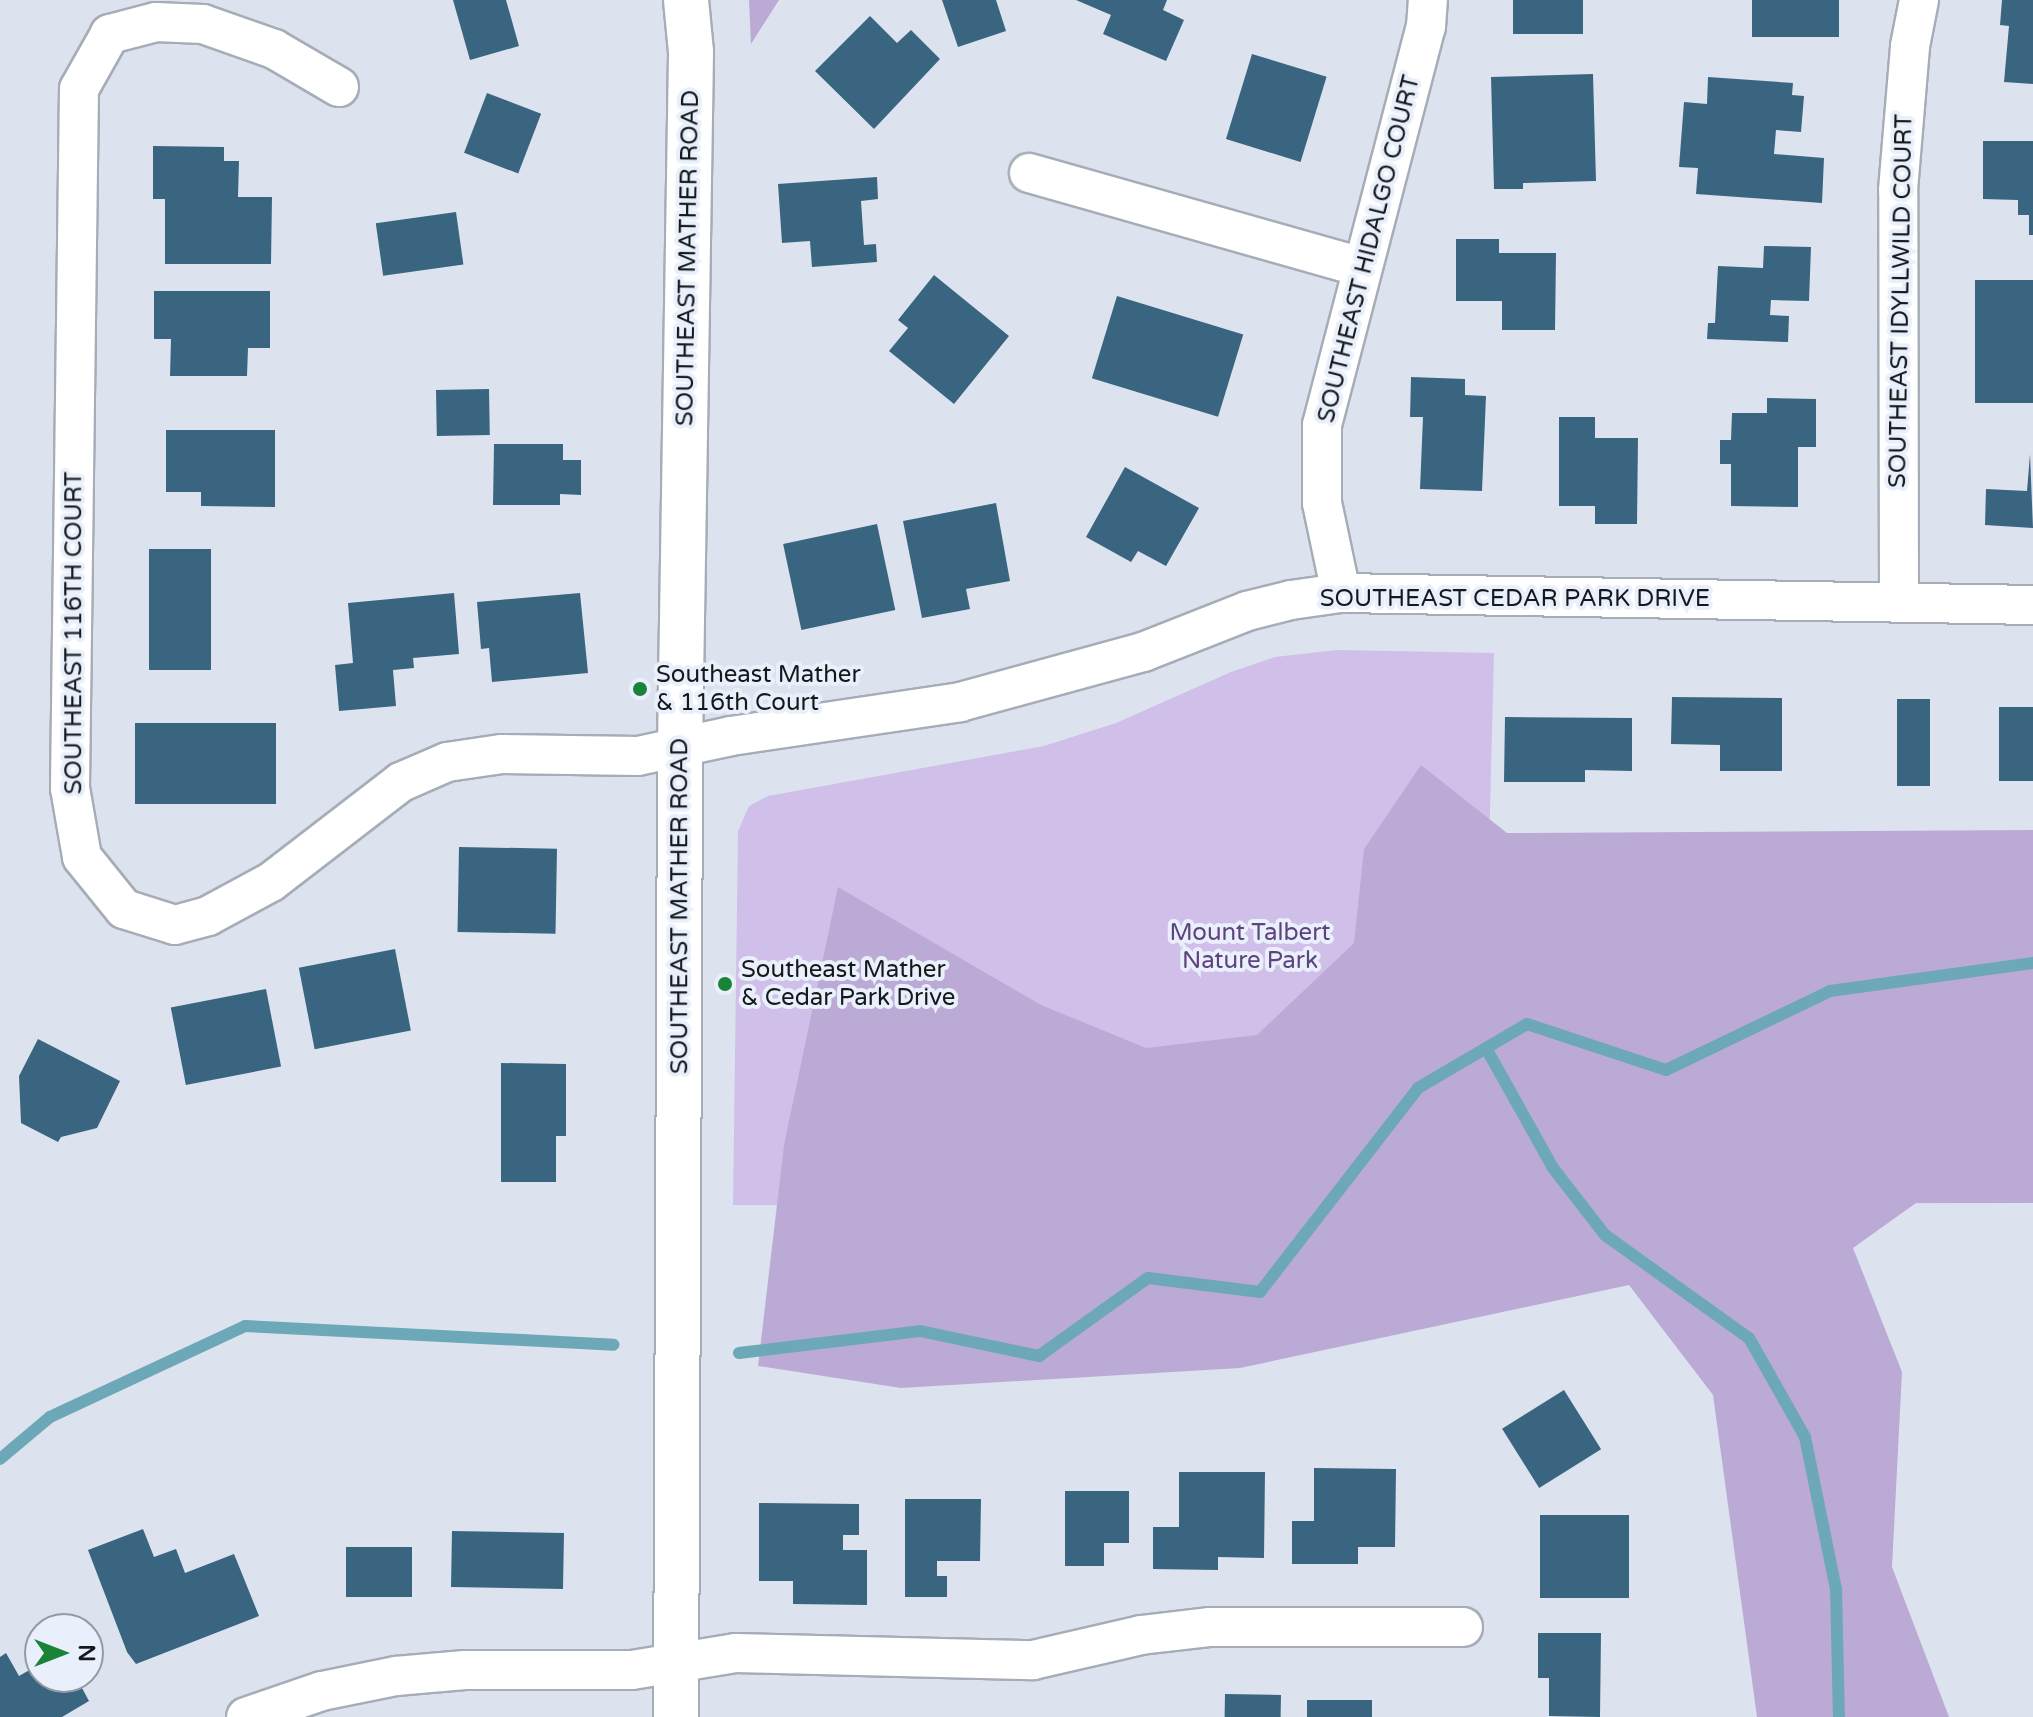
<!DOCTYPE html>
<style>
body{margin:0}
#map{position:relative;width:2033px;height:1717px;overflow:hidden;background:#dce3ee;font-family:"Varela Round",sans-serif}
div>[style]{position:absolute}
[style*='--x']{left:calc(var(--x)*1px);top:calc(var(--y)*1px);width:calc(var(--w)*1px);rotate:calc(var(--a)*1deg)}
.green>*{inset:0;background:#d0bfe9}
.forest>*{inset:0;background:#bcaad6}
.stream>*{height:12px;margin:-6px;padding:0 6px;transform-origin:6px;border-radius:6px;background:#6ca8b7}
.building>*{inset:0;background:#396580;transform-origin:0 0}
.roads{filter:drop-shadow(2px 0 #a6adb7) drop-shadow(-2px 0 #a6adb7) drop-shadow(0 2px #a6adb7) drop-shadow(0 -2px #a6adb7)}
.minor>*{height:38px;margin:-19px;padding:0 19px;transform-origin:19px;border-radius:19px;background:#fff}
.tertiary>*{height:44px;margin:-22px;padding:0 22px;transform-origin:22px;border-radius:22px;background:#fff}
.dots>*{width:22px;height:22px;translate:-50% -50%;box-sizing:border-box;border:4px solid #e9f0fb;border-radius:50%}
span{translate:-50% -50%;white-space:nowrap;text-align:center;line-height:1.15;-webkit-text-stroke:8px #e9f0fb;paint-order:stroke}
.street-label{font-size:24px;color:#16191c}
.poi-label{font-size:24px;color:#16191c}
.left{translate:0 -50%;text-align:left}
.park-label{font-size:24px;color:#5e447e}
.north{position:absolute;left:24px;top:1613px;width:80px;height:80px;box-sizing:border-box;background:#e9f0fb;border:2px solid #959aa2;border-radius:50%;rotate:90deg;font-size:22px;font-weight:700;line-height:32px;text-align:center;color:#16191c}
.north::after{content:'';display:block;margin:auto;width:28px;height:36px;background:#198338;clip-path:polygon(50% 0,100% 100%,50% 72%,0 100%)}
</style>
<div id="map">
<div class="green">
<i style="clip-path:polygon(1337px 650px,1494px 653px,1489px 850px,2033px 1203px,733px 1205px,738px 831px,749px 806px,768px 796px,1044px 746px,1116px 723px,1231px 672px,1275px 657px)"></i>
</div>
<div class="forest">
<i style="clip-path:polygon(749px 0,779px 0,751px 44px)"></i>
<i style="clip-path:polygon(1421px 765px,1507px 833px,2033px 830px,2033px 1203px,1916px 1203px,1853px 1248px,1902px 1372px,1892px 1567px,1949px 1717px,1757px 1717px,1713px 1395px,1629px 1285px,1240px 1368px,901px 1388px,758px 1366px,784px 1145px,838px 887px,1041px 1005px,1146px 1048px,1257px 1035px,1354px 943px,1364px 849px)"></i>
</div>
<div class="stream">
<i style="--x:1486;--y:1048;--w:137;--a:60.8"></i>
<i style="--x:1553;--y:1168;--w:85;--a:52.2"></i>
<i style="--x:1605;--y:1235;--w:177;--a:35.6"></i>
<i style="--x:1749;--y:1338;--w:114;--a:60.5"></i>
<i style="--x:1805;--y:1437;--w:155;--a:78.5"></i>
<i style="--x:1836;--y:1589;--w:128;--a:88.7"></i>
<i style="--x:739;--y:1353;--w:182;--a:-6.9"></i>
<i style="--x:920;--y:1331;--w:122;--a:11.9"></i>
<i style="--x:1039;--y:1356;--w:134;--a:-35.6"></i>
<i style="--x:1148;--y:1278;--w:113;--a:7.1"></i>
<i style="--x:1260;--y:1292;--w:258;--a:-52.2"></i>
<i style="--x:1418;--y:1088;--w:126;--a:-30.4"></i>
<i style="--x:1527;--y:1024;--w:146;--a:18.3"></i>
<i style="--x:1666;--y:1070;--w:182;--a:-25.7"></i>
<i style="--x:1830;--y:991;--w:205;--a:-7.9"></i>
<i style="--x:0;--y:1459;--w:65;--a:-40"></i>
<i style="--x:50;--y:1417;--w:215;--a:-25"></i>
<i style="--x:245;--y:1326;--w:369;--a:2.9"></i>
</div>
<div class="building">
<i style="clip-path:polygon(453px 0,506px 0,519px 46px,470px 60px)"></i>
<i style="clip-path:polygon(942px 0,996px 0,1006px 31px,958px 47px)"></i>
<i style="clip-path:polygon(1076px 0,1167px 0,1163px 10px,1184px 20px,1166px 61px,1103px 34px,1111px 15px)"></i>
<i style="left:1513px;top:0;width:70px;height:34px"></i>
<i style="left:1752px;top:0;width:87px;height:37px"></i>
<i style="clip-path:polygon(2002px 0,2033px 0,2033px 84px,2004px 82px,2009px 26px,2000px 25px)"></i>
<i style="clip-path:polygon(870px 16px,897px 43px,911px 30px,940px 59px,874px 129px,815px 71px)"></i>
<i style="left:1252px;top:54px;width:78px;height:89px;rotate:17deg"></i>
<i style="clip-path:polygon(1593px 74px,1596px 181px,1523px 183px,1523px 189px,1494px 189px,1491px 77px)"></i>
<i style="clip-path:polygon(1708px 77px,1793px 83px,1792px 95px,1804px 96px,1801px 132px,1776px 130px,1774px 154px,1824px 158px,1822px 203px,1696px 194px,1698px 168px,1679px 167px,1684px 102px,1707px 104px)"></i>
<i style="left:487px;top:93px;width:58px;height:64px;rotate:21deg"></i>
<i style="clip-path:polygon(1983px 141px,2033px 141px,2033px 235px,2029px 235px,2029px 215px,2018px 215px,2018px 200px,1983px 199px)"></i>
<i style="clip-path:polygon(153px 146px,224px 147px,224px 161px,239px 161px,238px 197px,272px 197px,271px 264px,165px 264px,165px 199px,153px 199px)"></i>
<i style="clip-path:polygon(877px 177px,878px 199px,861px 201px,864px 245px,876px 244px,877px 262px,812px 267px,810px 241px,782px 243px,778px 184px)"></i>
<i style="left:456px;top:212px;width:53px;height:81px;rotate:82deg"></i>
<i style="clip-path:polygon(1456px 239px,1499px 239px,1499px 253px,1556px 253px,1555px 330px,1502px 330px,1502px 301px,1456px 301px)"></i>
<i style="clip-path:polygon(1764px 246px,1811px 247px,1809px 301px,1771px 300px,1770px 315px,1789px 316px,1788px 342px,1707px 339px,1708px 323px,1715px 323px,1718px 266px,1763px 268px)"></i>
<i style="clip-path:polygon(934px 275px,1009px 336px,954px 404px,889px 351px,908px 328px,898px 320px)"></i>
<i style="left:1975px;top:280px;width:58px;height:123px"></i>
<i style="clip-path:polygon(154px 291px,270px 291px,270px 348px,248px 348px,247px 376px,170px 376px,171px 339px,154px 339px)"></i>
<i style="left:1117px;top:296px;width:132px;height:86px;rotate:17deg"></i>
<i style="clip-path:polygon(1411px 377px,1465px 379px,1465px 395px,1486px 396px,1482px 491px,1420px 489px,1423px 417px,1410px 417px)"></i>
<i style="left:489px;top:389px;width:46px;height:53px;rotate:89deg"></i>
<i style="clip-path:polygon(1767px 398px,1816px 399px,1816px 447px,1798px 447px,1798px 507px,1731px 506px,1731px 464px,1720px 464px,1720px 440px,1731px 440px,1732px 413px,1767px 413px)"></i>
<i style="clip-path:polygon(1559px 417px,1595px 417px,1595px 438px,1638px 438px,1637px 524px,1595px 524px,1595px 506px,1559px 506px)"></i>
<i style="clip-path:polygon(166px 430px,275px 430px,275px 507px,201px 506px,201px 492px,166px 492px)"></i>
<i style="clip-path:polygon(494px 444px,563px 444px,563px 460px,581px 460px,581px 495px,560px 494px,560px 505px,493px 505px)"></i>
<i style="clip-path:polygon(2030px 454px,2033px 528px,1985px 525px,1986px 489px,2027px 491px)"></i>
<i style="clip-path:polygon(1125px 467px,1199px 508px,1166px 566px,1138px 551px,1131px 562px,1086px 537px)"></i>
<i style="clip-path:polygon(996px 503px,1010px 581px,966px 589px,970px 609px,922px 618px,903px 521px)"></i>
<i style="left:877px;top:524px;width:88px;height:96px;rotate:78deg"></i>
<i style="left:149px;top:549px;width:62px;height:121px"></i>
<i style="clip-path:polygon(454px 593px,459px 654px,413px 658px,414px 668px,393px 670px,396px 706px,339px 711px,335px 665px,353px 663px,348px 603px)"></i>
<i style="clip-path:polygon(580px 593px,588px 673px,492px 682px,489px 648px,481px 649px,477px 602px)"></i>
<i style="clip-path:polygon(1672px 697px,1782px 698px,1782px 771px,1720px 771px,1720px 745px,1671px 744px)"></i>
<i style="left:1897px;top:699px;width:33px;height:87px"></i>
<i style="left:1999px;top:707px;width:34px;height:74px"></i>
<i style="clip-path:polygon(1505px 717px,1632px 718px,1632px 771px,1585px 770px,1585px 782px,1504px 782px)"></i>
<i style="left:135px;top:723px;width:141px;height:81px"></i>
<i style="left:459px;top:847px;width:98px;height:85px;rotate:1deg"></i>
<i style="left:395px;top:949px;width:83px;height:98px;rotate:79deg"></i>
<i style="left:266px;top:989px;width:79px;height:97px;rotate:79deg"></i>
<i style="clip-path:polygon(38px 1039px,120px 1081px,97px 1128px,61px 1137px,58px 1142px,21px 1123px,19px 1076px)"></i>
<i style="clip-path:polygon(501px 1063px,566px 1064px,566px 1136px,556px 1136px,556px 1182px,501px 1182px)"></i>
<i style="left:1564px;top:1390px;width:70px;height:73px;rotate:58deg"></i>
<i style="clip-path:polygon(1314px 1468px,1396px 1469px,1395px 1547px,1358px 1547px,1358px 1564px,1292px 1564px,1292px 1521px,1314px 1521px)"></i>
<i style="clip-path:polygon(1179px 1472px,1265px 1472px,1264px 1558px,1218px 1557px,1218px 1570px,1153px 1569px,1153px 1527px,1179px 1527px)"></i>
<i style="clip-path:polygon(1065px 1491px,1129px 1491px,1129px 1543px,1104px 1543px,1104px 1566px,1065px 1566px)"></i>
<i style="clip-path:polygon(905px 1499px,981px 1499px,980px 1561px,937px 1561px,937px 1576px,947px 1576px,947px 1597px,905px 1597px)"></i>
<i style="clip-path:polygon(759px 1503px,859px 1504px,859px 1535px,843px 1535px,843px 1550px,867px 1550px,867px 1605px,793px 1604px,793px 1581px,759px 1581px)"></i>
<i style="left:1540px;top:1515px;width:89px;height:83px"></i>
<i style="clip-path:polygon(143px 1529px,154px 1557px,176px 1549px,185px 1573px,234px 1554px,259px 1616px,136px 1664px,127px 1652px,88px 1550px)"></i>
<i style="left:452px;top:1531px;width:112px;height:56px;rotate:1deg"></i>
<i style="left:346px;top:1547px;width:66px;height:50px"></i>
<i style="clip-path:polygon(1538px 1633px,1601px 1633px,1600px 1717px,1549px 1716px,1549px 1678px,1538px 1678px)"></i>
<i style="clip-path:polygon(6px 1653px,19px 1676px,40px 1664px,40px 1677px,76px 1677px,89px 1701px,62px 1717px,0 1717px,0 1657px)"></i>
<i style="left:1225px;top:1694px;width:56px;height:23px;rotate:1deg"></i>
<i style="left:1307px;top:1700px;width:65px;height:17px"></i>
</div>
<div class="roads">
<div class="minor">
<i style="--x:339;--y:87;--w:75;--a:-149.7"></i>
<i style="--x:274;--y:49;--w:75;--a:-160.6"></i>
<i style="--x:203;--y:24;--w:47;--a:-177.6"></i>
<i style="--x:156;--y:22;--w:48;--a:165.4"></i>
<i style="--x:110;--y:34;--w:63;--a:119.4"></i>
<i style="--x:79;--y:89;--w:699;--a:90.74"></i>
<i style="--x:70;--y:788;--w:70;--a:80.1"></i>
<i style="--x:82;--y:857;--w:67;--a:51.1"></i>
<i style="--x:124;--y:909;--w:53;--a:17.4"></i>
<i style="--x:175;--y:925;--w:34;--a:-15"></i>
<i style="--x:208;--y:916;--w:72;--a:-28.4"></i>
<i style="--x:271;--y:882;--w:164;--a:-37.6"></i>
<i style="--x:401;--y:782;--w:50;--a:-23.5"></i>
<i style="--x:447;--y:762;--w:56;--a:-8.3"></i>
<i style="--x:502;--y:754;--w:136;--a:0.8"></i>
<i style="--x:638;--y:756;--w:95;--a:-12.1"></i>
<i style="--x:731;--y:736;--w:232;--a:-8.4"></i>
<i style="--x:960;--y:702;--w:190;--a:-15.3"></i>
<i style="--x:1143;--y:652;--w:112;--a:-21.5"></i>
<i style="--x:1247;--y:611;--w:45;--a:-14"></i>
<i style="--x:1291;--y:600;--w:50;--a:-8"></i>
<i style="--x:1341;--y:593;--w:692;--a:0.99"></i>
<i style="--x:1029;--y:173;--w:346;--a:15.8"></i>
<i style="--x:1341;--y:593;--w:92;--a:-101.9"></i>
<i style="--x:1322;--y:503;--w:78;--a:-90"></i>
<i style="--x:1322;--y:425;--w:411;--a:-75.4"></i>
<i style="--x:1426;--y:27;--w:27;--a:-86"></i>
<i style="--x:1899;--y:603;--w:413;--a:-90.1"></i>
<i style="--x:1898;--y:190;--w:144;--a:-85.2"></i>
<i style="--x:1910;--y:46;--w:47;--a:-78.9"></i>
<i style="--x:246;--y:1717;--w:80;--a:-18.9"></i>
<i style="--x:322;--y:1691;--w:76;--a:-11.5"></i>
<i style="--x:396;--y:1676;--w:69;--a:-5"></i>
<i style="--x:465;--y:1670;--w:167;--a:0"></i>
<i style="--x:632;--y:1670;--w:105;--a:-9.3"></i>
<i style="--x:736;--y:1653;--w:297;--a:1.4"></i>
<i style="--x:1033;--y:1660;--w:111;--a:-13"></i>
<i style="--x:1141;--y:1635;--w:68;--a:-6.7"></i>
<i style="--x:1209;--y:1627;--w:254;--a:0"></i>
</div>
<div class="tertiary">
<i style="--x:676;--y:1717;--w:971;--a:-89.76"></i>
<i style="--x:680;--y:746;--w:694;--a:-89.09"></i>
<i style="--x:691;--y:52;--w:52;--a:-95.5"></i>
</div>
</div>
<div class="dots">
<i style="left:640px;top:689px;background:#198338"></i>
<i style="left:725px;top:984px;background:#198338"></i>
</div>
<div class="street-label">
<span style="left:1369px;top:249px;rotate:-76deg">SOUTHEAST HIDALGO COURT</span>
<span style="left:688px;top:258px;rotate:-89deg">SOUTHEAST MATHER ROAD</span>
<span style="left:1901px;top:301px;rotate:-89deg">SOUTHEAST IDYLLWILD COURT</span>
<span style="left:1515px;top:599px">SOUTHEAST CEDAR PARK DRIVE</span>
<span style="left:74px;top:633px;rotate:-90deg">SOUTHEAST 116TH COURT</span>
<span style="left:680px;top:906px;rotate:-90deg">SOUTHEAST MATHER ROAD</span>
</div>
<div class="poi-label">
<span class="left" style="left:656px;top:689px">Southeast Mather<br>&amp; 116th Court</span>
<span class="left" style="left:741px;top:984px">Southeast Mather<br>&amp; Cedar Park Drive</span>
</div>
<div class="park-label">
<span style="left:1250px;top:947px">Mount Talbert<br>Nature Park</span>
</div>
<div class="north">N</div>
</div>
